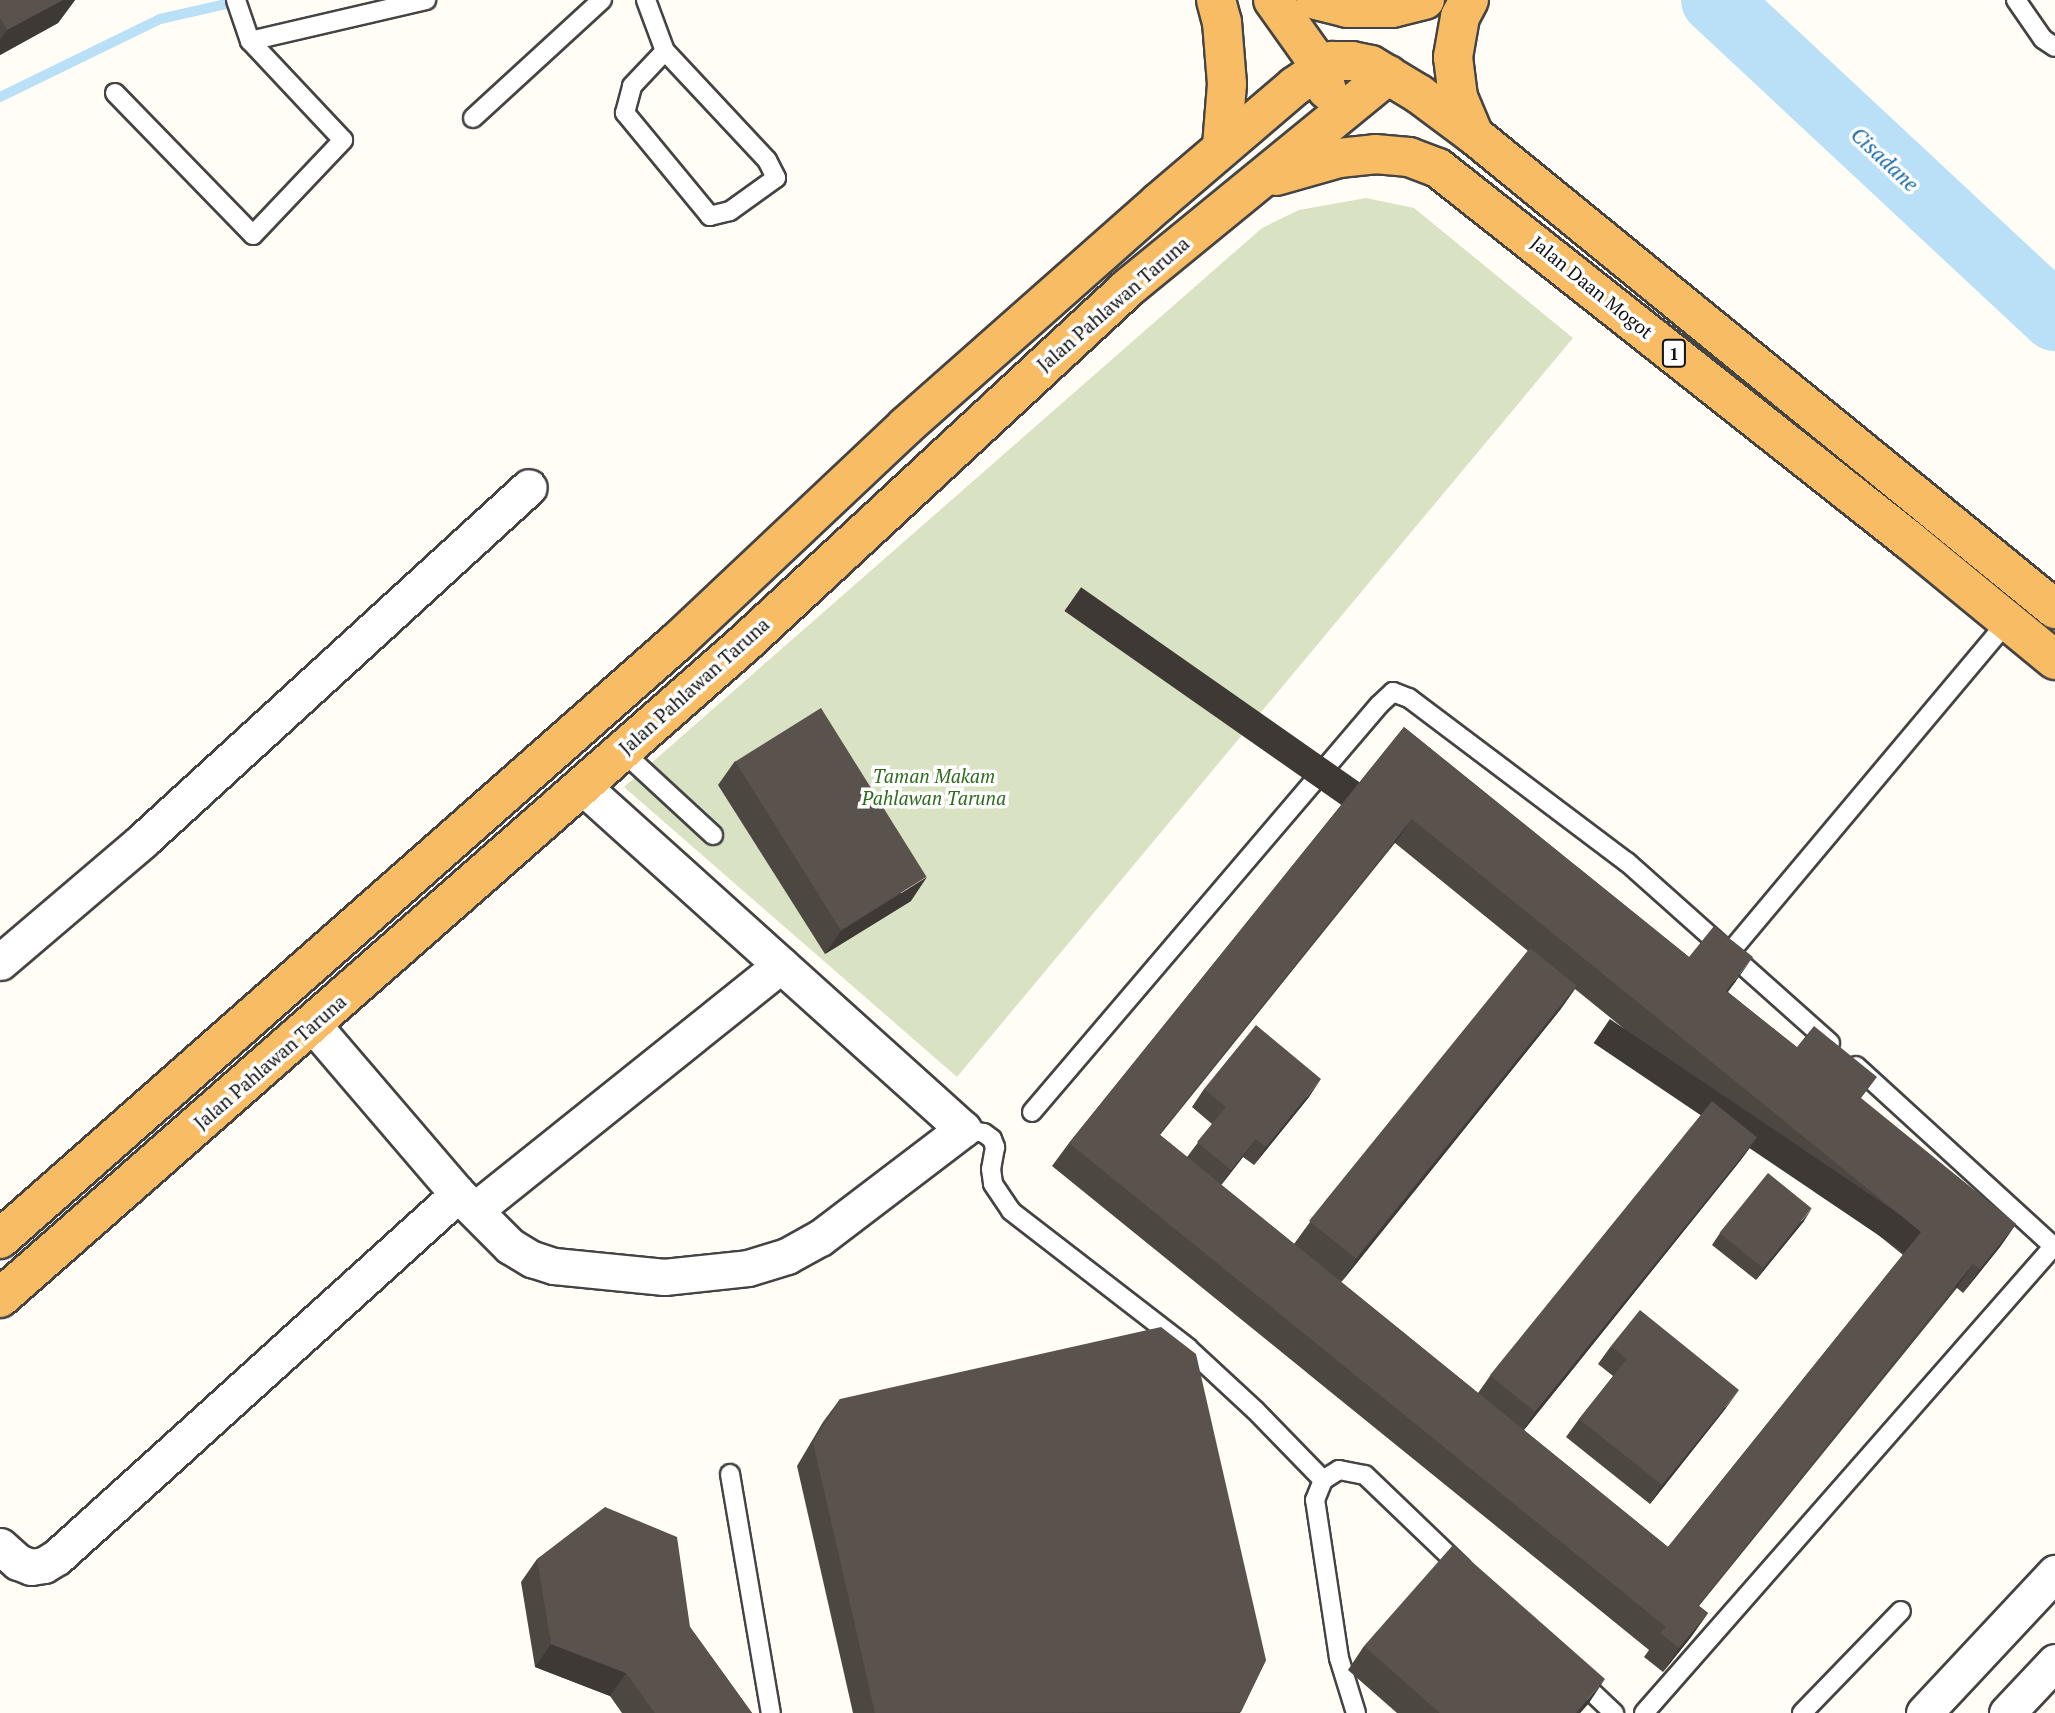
<!DOCTYPE html>
<style>
body{margin:0}
#map{position:relative;width:2055px;height:1713px;overflow:hidden;background:#fffdf5;font-family:"PT Serif",serif}
div>[style]{position:absolute}
[style*='--x']{left:calc(var(--x)*1px);top:calc(var(--y)*1px);width:calc(var(--w)*1px);rotate:calc(var(--a)*1deg)}
.cemetery>*{inset:0;background:#d9e3c4}
.stream>*{height:10px;margin:-5px;padding:0 5px;transform-origin:5px;border-radius:5px;background:#b9e0f7}
.river>*{height:68px;margin:-34px;padding:0 34px;transform-origin:34px;border-radius:34px;background:#b9e0f7}
.roads{filter:drop-shadow(2px 0 #444) drop-shadow(-2px 0 #444) drop-shadow(0 2px #444) drop-shadow(0 -2px #444)}
.service>*{height:18px;margin:-9px;padding:0 9px;transform-origin:9px;border-radius:9px;background:#fff}
.minor>*{height:35px;margin:-17.5px;padding:0 17.5px;transform-origin:17.5px;border-radius:17.5px;background:#fff}
.trunk>*{height:38px;margin:-19px;padding:0 19px;transform-origin:19px;border-radius:19px;background:#f7bc64}
.wall>*{inset:0;background:#4d4742}
.shaded-wall>*{inset:0;background:#3f3936;transform-origin:0 0}
.building>*{inset:0;background:#5a524d;transform-origin:0 0}
span{translate:-50% -50%;white-space:nowrap;text-align:center;line-height:1.15;-webkit-text-stroke:7px #fff;paint-order:stroke}
.shield-label span{padding:2px 5px;background:#fff;border:2px solid;border-radius:5px;-webkit-text-stroke-width:0}
.shield-label{font-size:18px;color:#111;font-weight:700}
.street-label{font-size:19px;color:#111}
.park-label{font-size:19px;color:#2f6b1f;font-style:italic}
.water-label{font-size:21px;color:#1768a6;font-style:italic}
</style>
<div id="map">
<div class="cemetery">
<i style="clip-path:polygon(1366px 198px,1414px 208px,1573px 338px,957px 1077px,624px 787px,1262px 228px,1299px 210px)"></i>
</div>
<div class="stream">
<i style="--x:0;--y:97;--w:178;--a:-26"></i>
<i style="--x:160;--y:19;--w:81;--a:-12.8"></i>
</div>
<div class="river">
<i style="--x:1715;--y:0;--w:465;--a:43"></i>
</div>
<div class="roads">
<div class="service">
<i style="--x:646;--y:0;--w:54;--a:69.6"></i>
<i style="--x:665;--y:51;--w:149;--a:46.9"></i>
<i style="--x:767;--y:160;--w:20;--a:63"></i>
<i style="--x:776;--y:178;--w:57;--a:144.3"></i>
<i style="--x:730;--y:211;--w:21;--a:166"></i>
<i style="--x:710;--y:216;--w:134;--a:-129.5"></i>
<i style="--x:625;--y:113;--w:28;--a:-75"></i>
<i style="--x:632;--y:86;--w:48;--a:-46.7"></i>
<i style="--x:2016;--y:0;--w:47;--a:55.3"></i>
<i style="--x:2043;--y:39;--w:14;--a:34"></i>
<i style="--x:250;--y:41;--w:181;--a:-13.1"></i>
<i style="--x:115;--y:93;--w:198;--a:45.8"></i>
<i style="--x:253;--y:235;--w:131;--a:-46.5"></i>
<i style="--x:343;--y:140;--w:136;--a:-133.2"></i>
<i style="--x:250;--y:41;--w:43;--a:-108.9"></i>
<i style="--x:473;--y:118;--w:175;--a:-42.5"></i>
<i style="--x:622;--y:751;--w:124;--a:42.7"></i>
<i style="--x:1731;--y:951;--w:431;--a:-50"></i>
<i style="--x:1856;--y:1066;--w:270;--a:42.4"></i>
<i style="--x:1032;--y:1112;--w:535;--a:-49.55"></i>
<i style="--x:1379;--y:705;--w:19;--a:-43"></i>
<i style="--x:1393;--y:692;--w:17;--a:21"></i>
<i style="--x:1409;--y:698;--w:273;--a:37"></i>
<i style="--x:1627;--y:862;--w:272;--a:41.7"></i>
<i style="--x:963;--y:1129;--w:21;--a:11"></i>
<i style="--x:984;--y:1133;--w:10;--a:37"></i>
<i style="--x:992;--y:1139;--w:9;--a:69"></i>
<i style="--x:995;--y:1147;--w:22;--a:100"></i>
<i style="--x:991;--y:1169;--w:15;--a:82"></i>
<i style="--x:993;--y:1184;--w:32;--a:56"></i>
<i style="--x:1011;--y:1211;--w:224;--a:37.7"></i>
<i style="--x:1188;--y:1348;--w:91;--a:42.8"></i>
<i style="--x:1255;--y:1410;--w:98;--a:45.8"></i>
<i style="--x:730;--y:1474;--w:242;--a:80.3"></i>
<i style="--x:1578;--y:1679;--w:50;--a:43.4"></i>
<i style="--x:1356;--y:1713;--w:58;--a:-107.2"></i>
<i style="--x:1339;--y:1658;--w:160;--a:-98.6"></i>
<i style="--x:1315;--y:1500;--w:22;--a:-68"></i>
<i style="--x:1323;--y:1480;--w:19;--a:-32"></i>
<i style="--x:1339;--y:1470;--w:26;--a:11"></i>
<i style="--x:1365;--y:1475;--w:134;--a:43.8"></i>
<i style="--x:1644;--y:1713;--w:620;--a:-48.73"></i>
<i style="--x:1802;--y:1713;--w:142;--a:-45.9"></i>
</div>
<div class="minor">
<i style="--x:0;--y:962;--w:187;--a:-40.4"></i>
<i style="--x:142;--y:841;--w:524;--a:-42.45"></i>
<i style="--x:313;--y:1025;--w:223;--a:49.4"></i>
<i style="--x:458;--y:1194;--w:74;--a:45"></i>
<i style="--x:510;--y:1246;--w:26;--a:31"></i>
<i style="--x:532;--y:1259;--w:23;--a:18"></i>
<i style="--x:554;--y:1266;--w:111;--a:5.7"></i>
<i style="--x:664;--y:1277;--w:84;--a:-6.1"></i>
<i style="--x:748;--y:1268;--w:41;--a:-17.1"></i>
<i style="--x:787;--y:1256;--w:38;--a:-29"></i>
<i style="--x:820;--y:1238;--w:180;--a:-37.3"></i>
<i style="--x:963;--y:1129;--w:513;--a:-138"></i>
<i style="--x:475;--y:1210;--w:392;--a:-38.7"></i>
<i style="--x:0;--y:1546;--w:24;--a:42"></i>
<i style="--x:18;--y:1562;--w:14;--a:21"></i>
<i style="--x:31;--y:1567;--w:13;--a:-9"></i>
<i style="--x:44;--y:1565;--w:15;--a:-32"></i>
<i style="--x:57;--y:1557;--w:541;--a:-42.15"></i>
<i style="--x:1924;--y:1713;--w:192;--a:-46.9"></i>
<i style="--x:2007;--y:1713;--w:70;--a:-46.7"></i>
</div>
<div class="trunk">
<i style="--x:1216;--y:0;--w:23;--a:75"></i>
<i style="--x:1222;--y:22;--w:62;--a:85.4"></i>
<i style="--x:1227;--y:84;--w:62;--a:94.6"></i>
<i style="--x:1273;--y:0;--w:81;--a:54.5"></i>
<i style="--x:1320;--y:66;--w:25;--a:74"></i>
<i style="--x:1316;--y:0;--w:32;--a:14"></i>
<i style="--x:1347;--y:8;--w:45;--a:0"></i>
<i style="--x:1392;--y:8;--w:34;--a:-14"></i>
<i style="--x:1469;--y:0;--w:19;--a:118"></i>
<i style="--x:1460;--y:17;--w:41;--a:99.9"></i>
<i style="--x:1453;--y:57;--w:40;--a:82.9"></i>
<i style="--x:1458;--y:97;--w:41;--a:67.2"></i>
<i style="--x:1276;--y:176;--w:66;--a:-15.9"></i>
<i style="--x:1339;--y:158;--w:36;--a:-6"></i>
<i style="--x:1375;--y:154;--w:34;--a:5"></i>
<i style="--x:1409;--y:157;--w:31;--a:21"></i>
<i style="--x:1438;--y:168;--w:600;--a:38.3"></i>
<i style="--x:1909;--y:540;--w:189;--a:39.4"></i>
<i style="--x:0;--y:1239;--w:905;--a:-41.42"></i>
<i style="--x:679;--y:640;--w:312;--a:-43.3"></i>
<i style="--x:906;--y:426;--w:337;--a:-41.5"></i>
<i style="--x:1158;--y:203;--w:180;--a:-40.5"></i>
<i style="--x:1295;--y:86;--w:45;--a:-34"></i>
<i style="--x:1332;--y:61;--w:20;--a:0"></i>
<i style="--x:1352;--y:61;--w:19;--a:12"></i>
<i style="--x:1371;--y:65;--w:56;--a:31.1"></i>
<i style="--x:1419;--y:94;--w:69;--a:36.7"></i>
<i style="--x:1474;--y:135;--w:750;--a:39.21"></i>
<i style="--x:0;--y:1298;--w:992;--a:-41.32"></i>
<i style="--x:745;--y:643;--w:524;--a:-42.83"></i>
<i style="--x:1129;--y:287;--w:335;--a:-39.3"></i>
</div>
</div>
<div class="wall">
<i style="clip-path:polygon(0 0,75px 0,58px 23px,0 55px)"></i>
<i style="clip-path:polygon(evenodd,1404px 727px,1689px 957px,1736px 981px,1728px 992px,2016px 1224px,2000px 1247px,1963px 1293px,1957px 1288px,1699px 1606px,1708px 1613px,1691px 1637px,1663px 1672px,1644px 1657px,1649px 1650px,1052px 1166px,1069px 1143px,1404px 727px,1395px 843px,1528px 951px,1310px 1222px,1294px 1244px,1221px 1185px,1243px 1157px,1254px 1165px,1309px 1097px,1204px 1089px,1192px 1107px,1212px 1124px,1187px 1157px,1160px 1135px,1395px 843px,1404px 727px,1575px 989px,1903px 1255px,1668px 1547px,1524px 1430px,1740px 1161px,1757px 1138px,1490px 1376px,1478px 1393px,1341px 1282px,1560px 1010px,1575px 989px)"></i>
<i style="clip-path:polygon(735px 761px,911px 901px,825px 954px,718px 785px)"></i>
<i style="clip-path:polygon(1804px 1221px,1756px 1280px,1712px 1245px,1720px 1233px)"></i>
<i style="clip-path:polygon(1611px 1346px,1726px 1408px,1650px 1504px,1566px 1437px,1579px 1419px,1613px 1376px,1598px 1364px)"></i>
<i style="clip-path:polygon(840px 1399px,1266px 1660px,1240px 1713px,853px 1713px,797px 1466px,823px 1422px)"></i>
<i style="clip-path:polygon(537px 1559px,690px 1627px,752px 1713px,622px 1713px,610px 1696px,535px 1667px,521px 1582px)"></i>
<i style="clip-path:polygon(1364px 1646px,1589px 1703px,1580px 1713px,1397px 1713px,1348px 1670px)"></i>
</div>
<div class="shaded-wall">
<i style="clip-path:polygon(63px 0,75px 0,58px 23px,0 55px,0 40px,7px 30px)"></i>
<i style="left:1412px;top:819px;width:29px;height:404px;rotate:125deg"></i>
<i style="clip-path:polygon(927px 877px,911px 901px,825px 954px,841px 931px)"></i>
<i style="clip-path:polygon(1753px 957px,1736px 981px,1710px 1014px,1726px 991px)"></i>
<i style="clip-path:polygon(1577px 986px,1560px 1010px,1340px 1284px,1356px 1260px)"></i>
<i style="clip-path:polygon(1321px 1079px,1309px 1097px,1254px 1165px,1266px 1147px)"></i>
<i style="clip-path:polygon(1757px 1138px,1740px 1161px,1519px 1436px,1535px 1412px)"></i>
<i style="clip-path:polygon(1256px 1139px,1243px 1157px,1219px 1188px,1231px 1170px)"></i>
<i style="clip-path:polygon(1812px 1208px,1804px 1221px,1756px 1280px,1764px 1268px)"></i>
<i style="clip-path:polygon(2016px 1224px,2000px 1247px,1963px 1293px,1980px 1269px)"></i>
<i style="left:1973px;top:1264px;width:29px;height:438px;rotate:124deg"></i>
<i style="clip-path:polygon(1739px 1390px,1726px 1408px,1650px 1504px,1662px 1485px)"></i>
<i style="clip-path:polygon(1708px 1613px,1691px 1637px,1663px 1672px,1679px 1648px)"></i>
<i style="clip-path:polygon(551px 1644px,626px 1673px,610px 1696px,535px 1667px)"></i>
<i style="clip-path:polygon(1605px 1679px,1589px 1703px,1580px 1713px,1576px 1713px)"></i>
</div>
<div class="building">
<i style="clip-path:polygon(0 0,63px 0,7px 30px,0 18px)"></i>
<i style="left:821px;top:708px;width:199px;height:101px;rotate:58deg"></i>
<i style="clip-path:polygon(evenodd,1404px 727px,1689px 957px,1714px 926px,1753px 957px,1726px 991px,1797px 1047px,1814px 1026px,1877px 1077px,1861px 1098px,2016px 1224px,1980px 1269px,1973px 1264px,1698px 1605px,1708px 1613px,1679px 1648px,1660px 1633px,1666px 1627px,1069px 1143px,1404px 727px,1412px 819px,1921px 1232px,1668px 1547px,1159px 1134px,1412px 819px)"></i>
<i style="left:1530px;top:948px;width:60px;height:351px;rotate:39deg"></i>
<i style="clip-path:polygon(1256px 1025px,1321px 1079px,1266px 1147px,1256px 1139px,1231px 1170px,1197px 1142px,1226px 1107px,1204px 1089px)"></i>
<i style="left:1712px;top:1101px;width:58px;height:353px;rotate:39deg"></i>
<i style="left:1768px;top:1173px;width:56px;height:77px;rotate:39deg"></i>
<i style="clip-path:polygon(1640px 1310px,1739px 1390px,1662px 1485px,1579px 1419px,1627px 1359px,1611px 1346px)"></i>
<i style="clip-path:polygon(1161px 1327px,1196px 1354px,1266px 1660px,1241px 1712px,875px 1713px,813px 1442px,840px 1399px)"></i>
<i style="clip-path:polygon(605px 1507px,677px 1537px,690px 1627px,752px 1713px,655px 1713px,626px 1673px,551px 1644px,537px 1559px)"></i>
<i style="clip-path:polygon(1453px 1545px,1605px 1679px,1576px 1713px,1440px 1713px,1364px 1646px)"></i>
</div>
<div class="shield-label">
<span style="left:1674px;top:353px">1</span>
</div>
<div class="street-label">
<span style="left:1592px;top:287px;rotate:39deg">Jalan Daan Mogot</span>
<span style="left:1113px;top:304px;rotate:-41deg">Jalan Pahlawan Taruna</span>
<span style="left:694px;top:686px;rotate:-42deg">Jalan Pahlawan Taruna</span>
<span style="left:270px;top:1062px;rotate:-41deg">Jalan Pahlawan Taruna</span>
</div>
<div class="park-label">
<span style="left:934px;top:787px">Taman Makam<br>Pahlawan Taruna</span>
</div>
<div class="water-label">
<span style="left:1885px;top:159px;rotate:43deg">Cisadane</span>
</div>
</div>
